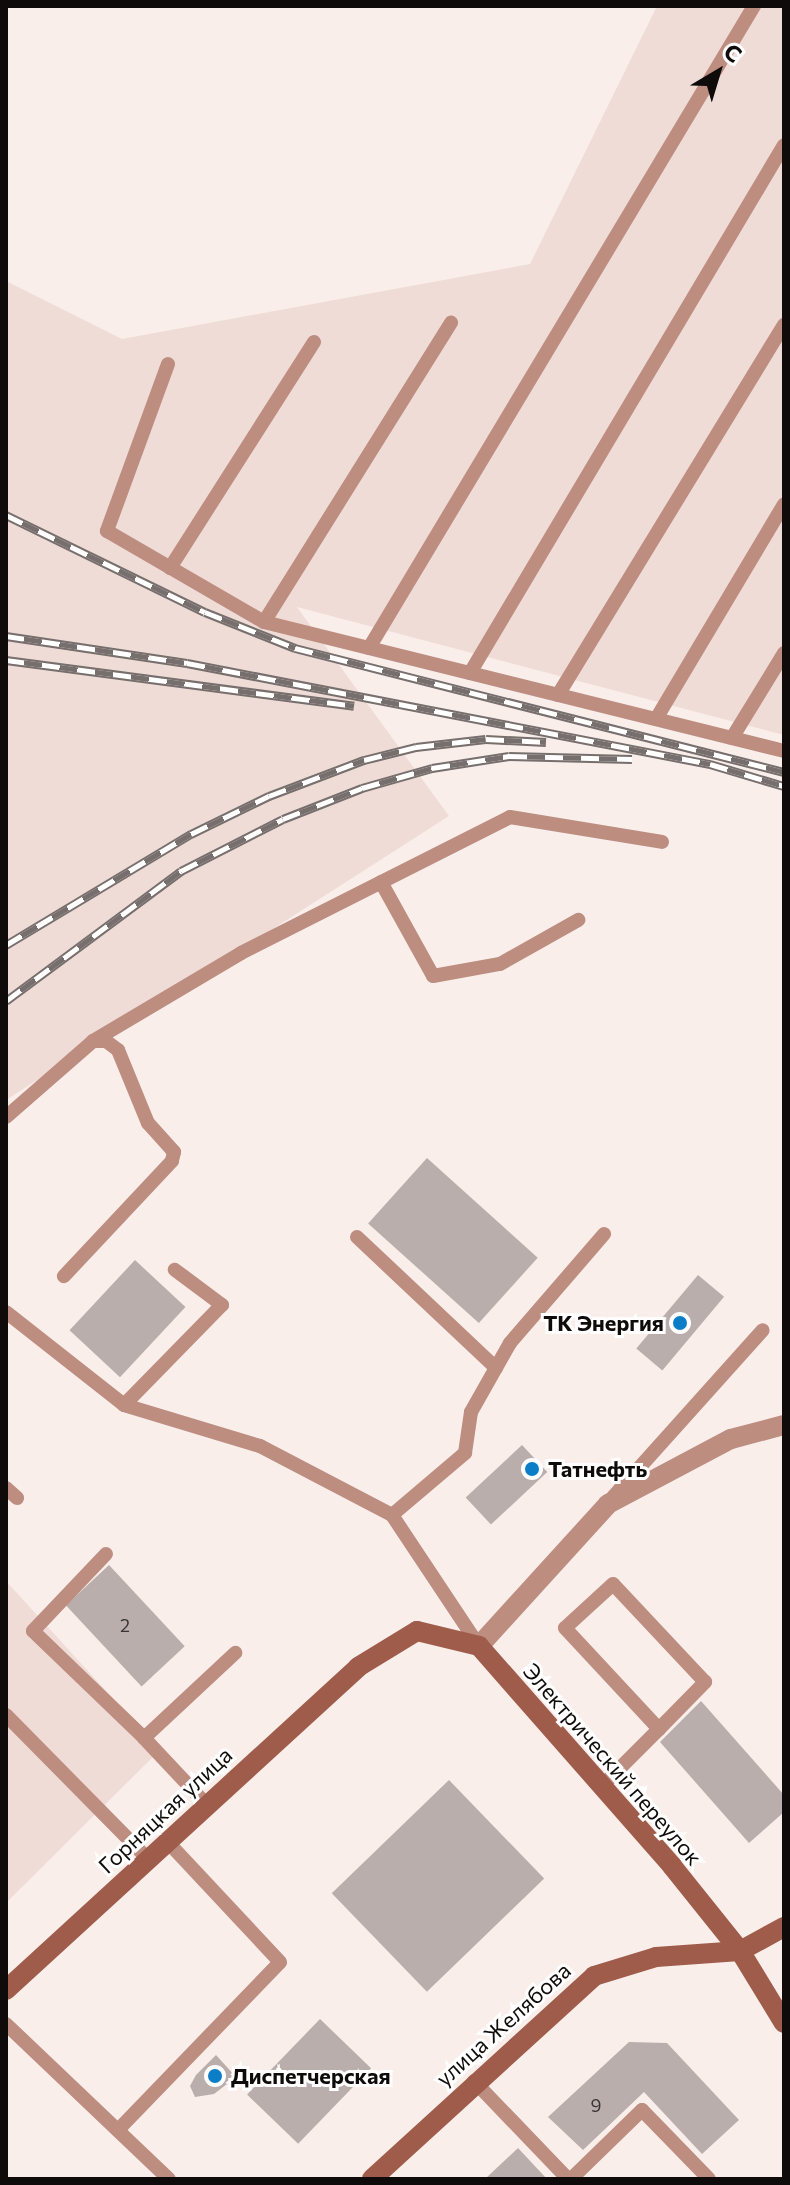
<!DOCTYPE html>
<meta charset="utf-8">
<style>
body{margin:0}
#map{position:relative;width:790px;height:2185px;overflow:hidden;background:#faeeeb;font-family:Commissioner,sans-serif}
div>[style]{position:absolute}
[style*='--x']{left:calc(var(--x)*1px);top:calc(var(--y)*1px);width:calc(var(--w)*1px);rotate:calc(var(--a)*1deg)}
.built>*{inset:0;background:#f0dcd7}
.building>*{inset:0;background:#b9aeab;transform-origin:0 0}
.lane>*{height:14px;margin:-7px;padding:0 7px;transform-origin:7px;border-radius:7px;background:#bd8d80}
.street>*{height:20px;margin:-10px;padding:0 10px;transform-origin:10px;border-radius:10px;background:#bd8d80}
.secondary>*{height:20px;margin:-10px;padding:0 10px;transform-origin:10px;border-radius:10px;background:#9f5c4b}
.rail>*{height:9px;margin-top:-4.5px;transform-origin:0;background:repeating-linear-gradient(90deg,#fff 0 18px,#766f6d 0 36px);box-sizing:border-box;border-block:2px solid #766f6d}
.dots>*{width:22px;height:22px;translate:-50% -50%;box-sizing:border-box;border:4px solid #fff;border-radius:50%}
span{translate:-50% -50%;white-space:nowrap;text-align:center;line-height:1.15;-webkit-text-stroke:6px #fff;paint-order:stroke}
.number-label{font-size:18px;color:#3a3432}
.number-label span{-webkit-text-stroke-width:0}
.poi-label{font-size:22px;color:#0f0b0a;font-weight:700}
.right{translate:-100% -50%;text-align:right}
.left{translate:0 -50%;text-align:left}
.street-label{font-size:22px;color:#0f0b0a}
.frame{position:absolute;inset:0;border:8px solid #0f0b0a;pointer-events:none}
.north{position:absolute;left:678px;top:32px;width:80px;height:80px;-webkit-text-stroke:6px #fff;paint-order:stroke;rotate:38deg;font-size:22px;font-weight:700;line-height:32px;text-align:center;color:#0f0b0a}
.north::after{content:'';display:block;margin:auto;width:28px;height:36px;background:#0f0b0a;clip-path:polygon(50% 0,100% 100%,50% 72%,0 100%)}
</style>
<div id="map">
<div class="built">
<i style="clip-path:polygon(657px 6px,784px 6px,784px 735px,297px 607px,449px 816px,6px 1100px,6px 281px,122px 339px,530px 264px)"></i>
<i style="clip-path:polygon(6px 1581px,160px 1750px,6px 1903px)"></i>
</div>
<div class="building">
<i style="left:427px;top:1158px;width:149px;height:88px;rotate:42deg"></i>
<i style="left:135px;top:1260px;width:69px;height:96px;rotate:43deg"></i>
<i style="left:698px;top:1275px;width:34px;height:96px;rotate:40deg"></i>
<i style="left:522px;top:1445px;width:37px;height:77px;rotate:47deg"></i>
<i style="left:109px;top:1565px;width:111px;height:59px;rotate:47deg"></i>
<i style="clip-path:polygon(701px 1701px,784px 1795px,784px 1812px,749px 1843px,660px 1742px)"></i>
<i style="left:449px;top:1780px;width:137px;height:163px;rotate:46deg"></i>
<i style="left:320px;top:2019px;width:71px;height:105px;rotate:44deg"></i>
<i style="clip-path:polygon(629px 2042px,667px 2043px,739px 2120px,702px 2154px,644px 2092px,583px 2150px,548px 2117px)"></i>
<i style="clip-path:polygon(216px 2055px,236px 2077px,214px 2094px,195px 2097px,190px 2086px,196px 2075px)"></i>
<i style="clip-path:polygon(518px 2148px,547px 2179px,485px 2179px)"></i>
</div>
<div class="lane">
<i style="--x:168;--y:364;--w:178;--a:110.1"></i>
<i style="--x:107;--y:531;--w:181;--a:30.1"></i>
<i style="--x:264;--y:622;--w:536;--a:13.93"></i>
<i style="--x:170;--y:568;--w:268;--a:-57.5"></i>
<i style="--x:264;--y:622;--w:353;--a:-58"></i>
<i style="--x:369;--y:648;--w:749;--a:-59.05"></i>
<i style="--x:470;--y:673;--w:614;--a:-59.26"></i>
<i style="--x:558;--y:695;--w:434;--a:-58.6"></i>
<i style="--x:656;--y:719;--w:250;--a:-59.2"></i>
<i style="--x:732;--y:738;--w:100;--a:-58.5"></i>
<i style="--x:381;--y:882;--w:107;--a:61"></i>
<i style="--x:433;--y:976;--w:68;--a:-10.2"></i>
<i style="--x:500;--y:964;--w:90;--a:-29.4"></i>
<i style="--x:93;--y:1041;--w:172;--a:-30.7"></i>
<i style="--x:241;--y:953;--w:301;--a:-26.8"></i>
<i style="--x:510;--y:817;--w:154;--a:9.3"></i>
<i style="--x:6;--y:1117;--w:116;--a:-41.1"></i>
<i style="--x:93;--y:1041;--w:13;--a:0"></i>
<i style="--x:106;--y:1041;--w:15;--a:37"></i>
<i style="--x:118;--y:1050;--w:79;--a:67.7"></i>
<i style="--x:148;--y:1123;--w:39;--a:48"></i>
<i style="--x:174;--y:1152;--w:9;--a:103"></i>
<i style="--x:172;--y:1161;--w:158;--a:133.2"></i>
<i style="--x:357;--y:1237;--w:191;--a:43.3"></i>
<i style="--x:6;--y:1312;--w:150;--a:38.2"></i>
<i style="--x:124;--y:1405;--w:142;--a:16.8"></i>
<i style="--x:260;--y:1446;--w:149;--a:27.6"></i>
<i style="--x:124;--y:1405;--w:140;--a:-45.6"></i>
<i style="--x:222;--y:1305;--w:59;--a:-143.3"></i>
<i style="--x:6;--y:1488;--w:15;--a:42"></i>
<i style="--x:613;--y:1497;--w:224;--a:-48.1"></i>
<i style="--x:106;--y:1554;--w:106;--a:133.5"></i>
<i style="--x:33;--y:1631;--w:154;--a:43.9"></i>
<i style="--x:479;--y:1646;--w:157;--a:-123.6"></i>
<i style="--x:392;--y:1515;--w:96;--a:-40.3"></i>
<i style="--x:465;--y:1453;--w:41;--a:-81.7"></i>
<i style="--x:471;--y:1412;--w:79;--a:-60.5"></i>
<i style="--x:510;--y:1343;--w:144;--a:-49.2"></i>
<i style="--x:6;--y:1715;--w:201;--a:45.4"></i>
<i style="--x:602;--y:1786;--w:81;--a:-45"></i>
<i style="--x:659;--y:1729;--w:66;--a:-45.6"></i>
<i style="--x:705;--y:1682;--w:134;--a:-133.2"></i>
<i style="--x:613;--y:1584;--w:65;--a:137.5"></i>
<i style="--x:565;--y:1628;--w:138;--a:47.1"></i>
<i style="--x:206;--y:1804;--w:91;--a:-133.2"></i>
<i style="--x:144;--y:1738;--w:125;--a:-43"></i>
<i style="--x:6;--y:2024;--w:225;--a:43.6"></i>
<i style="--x:474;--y:2081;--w:136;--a:46.2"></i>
<i style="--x:118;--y:2130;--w:233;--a:-46"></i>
<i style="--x:280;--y:1962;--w:167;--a:-133.1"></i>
<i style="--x:571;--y:2179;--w:99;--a:-44.2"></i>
<i style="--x:642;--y:2110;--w:96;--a:45.8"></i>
</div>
<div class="street">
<i style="--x:479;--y:1646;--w:192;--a:-47.7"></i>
<i style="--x:608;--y:1504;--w:139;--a:-27.9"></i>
<i style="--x:731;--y:1439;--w:55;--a:-14.8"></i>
</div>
<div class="secondary">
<i style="--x:6;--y:1990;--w:478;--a:-42.5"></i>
<i style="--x:358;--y:1667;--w:69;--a:-31.4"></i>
<i style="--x:417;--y:1631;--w:64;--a:13.6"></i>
<i style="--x:479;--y:1646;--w:293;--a:48.7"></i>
<i style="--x:672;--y:1866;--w:109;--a:51.3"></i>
<i style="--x:740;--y:1951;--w:84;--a:58.6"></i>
<i style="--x:372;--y:2179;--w:301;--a:-42.4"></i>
<i style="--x:594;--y:1976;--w:65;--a:-17"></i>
<i style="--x:656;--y:1957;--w:84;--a:-4.1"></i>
<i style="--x:740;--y:1951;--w:50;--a:-28.6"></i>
</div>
<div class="rail">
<i style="--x:6;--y:515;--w:221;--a:26"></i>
<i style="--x:205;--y:612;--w:97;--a:21.8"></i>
<i style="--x:295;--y:648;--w:504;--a:14.23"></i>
<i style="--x:6;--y:636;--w:183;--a:8.5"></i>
<i style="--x:187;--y:663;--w:533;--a:10.93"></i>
<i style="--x:710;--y:764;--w:77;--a:16.6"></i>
<i style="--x:6;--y:660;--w:351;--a:7.5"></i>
<i style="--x:6;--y:945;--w:216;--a:-31"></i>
<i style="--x:191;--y:834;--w:87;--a:-26"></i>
<i style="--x:269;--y:796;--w:102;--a:-20.8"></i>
<i style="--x:364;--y:760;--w:54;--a:-14"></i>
<i style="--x:416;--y:747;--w:70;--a:-6.5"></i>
<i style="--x:486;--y:739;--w:60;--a:2.9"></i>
<i style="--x:6;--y:1001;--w:218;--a:-36.6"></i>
<i style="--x:181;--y:871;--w:114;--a:-27"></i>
<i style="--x:283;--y:819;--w:85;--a:-21.4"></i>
<i style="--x:362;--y:788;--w:73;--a:-15.9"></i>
<i style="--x:432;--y:768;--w:78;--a:-8.9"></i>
<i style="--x:509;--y:756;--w:123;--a:1.4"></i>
</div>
<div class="dots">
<i style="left:680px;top:1323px;background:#0b7ec7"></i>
<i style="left:532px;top:1469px;background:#0b7ec7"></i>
<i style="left:215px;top:2076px;background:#0b7ec7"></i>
</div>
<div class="number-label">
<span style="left:125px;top:1625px">2</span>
<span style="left:596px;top:2105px">9</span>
</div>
<div class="poi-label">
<span class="right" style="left:664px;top:1323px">ТК Энергия</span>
<span class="left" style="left:548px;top:1469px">Татнефть</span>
<span class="left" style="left:231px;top:2076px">Диспетчерская</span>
</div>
<div class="street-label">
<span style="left:613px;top:1764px;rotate:49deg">Электрический переулок</span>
<span style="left:165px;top:1810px;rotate:-43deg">Горняцкая улица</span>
<span style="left:503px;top:2024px;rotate:-42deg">улица Желябова</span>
</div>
<div class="frame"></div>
<div class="north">С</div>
</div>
